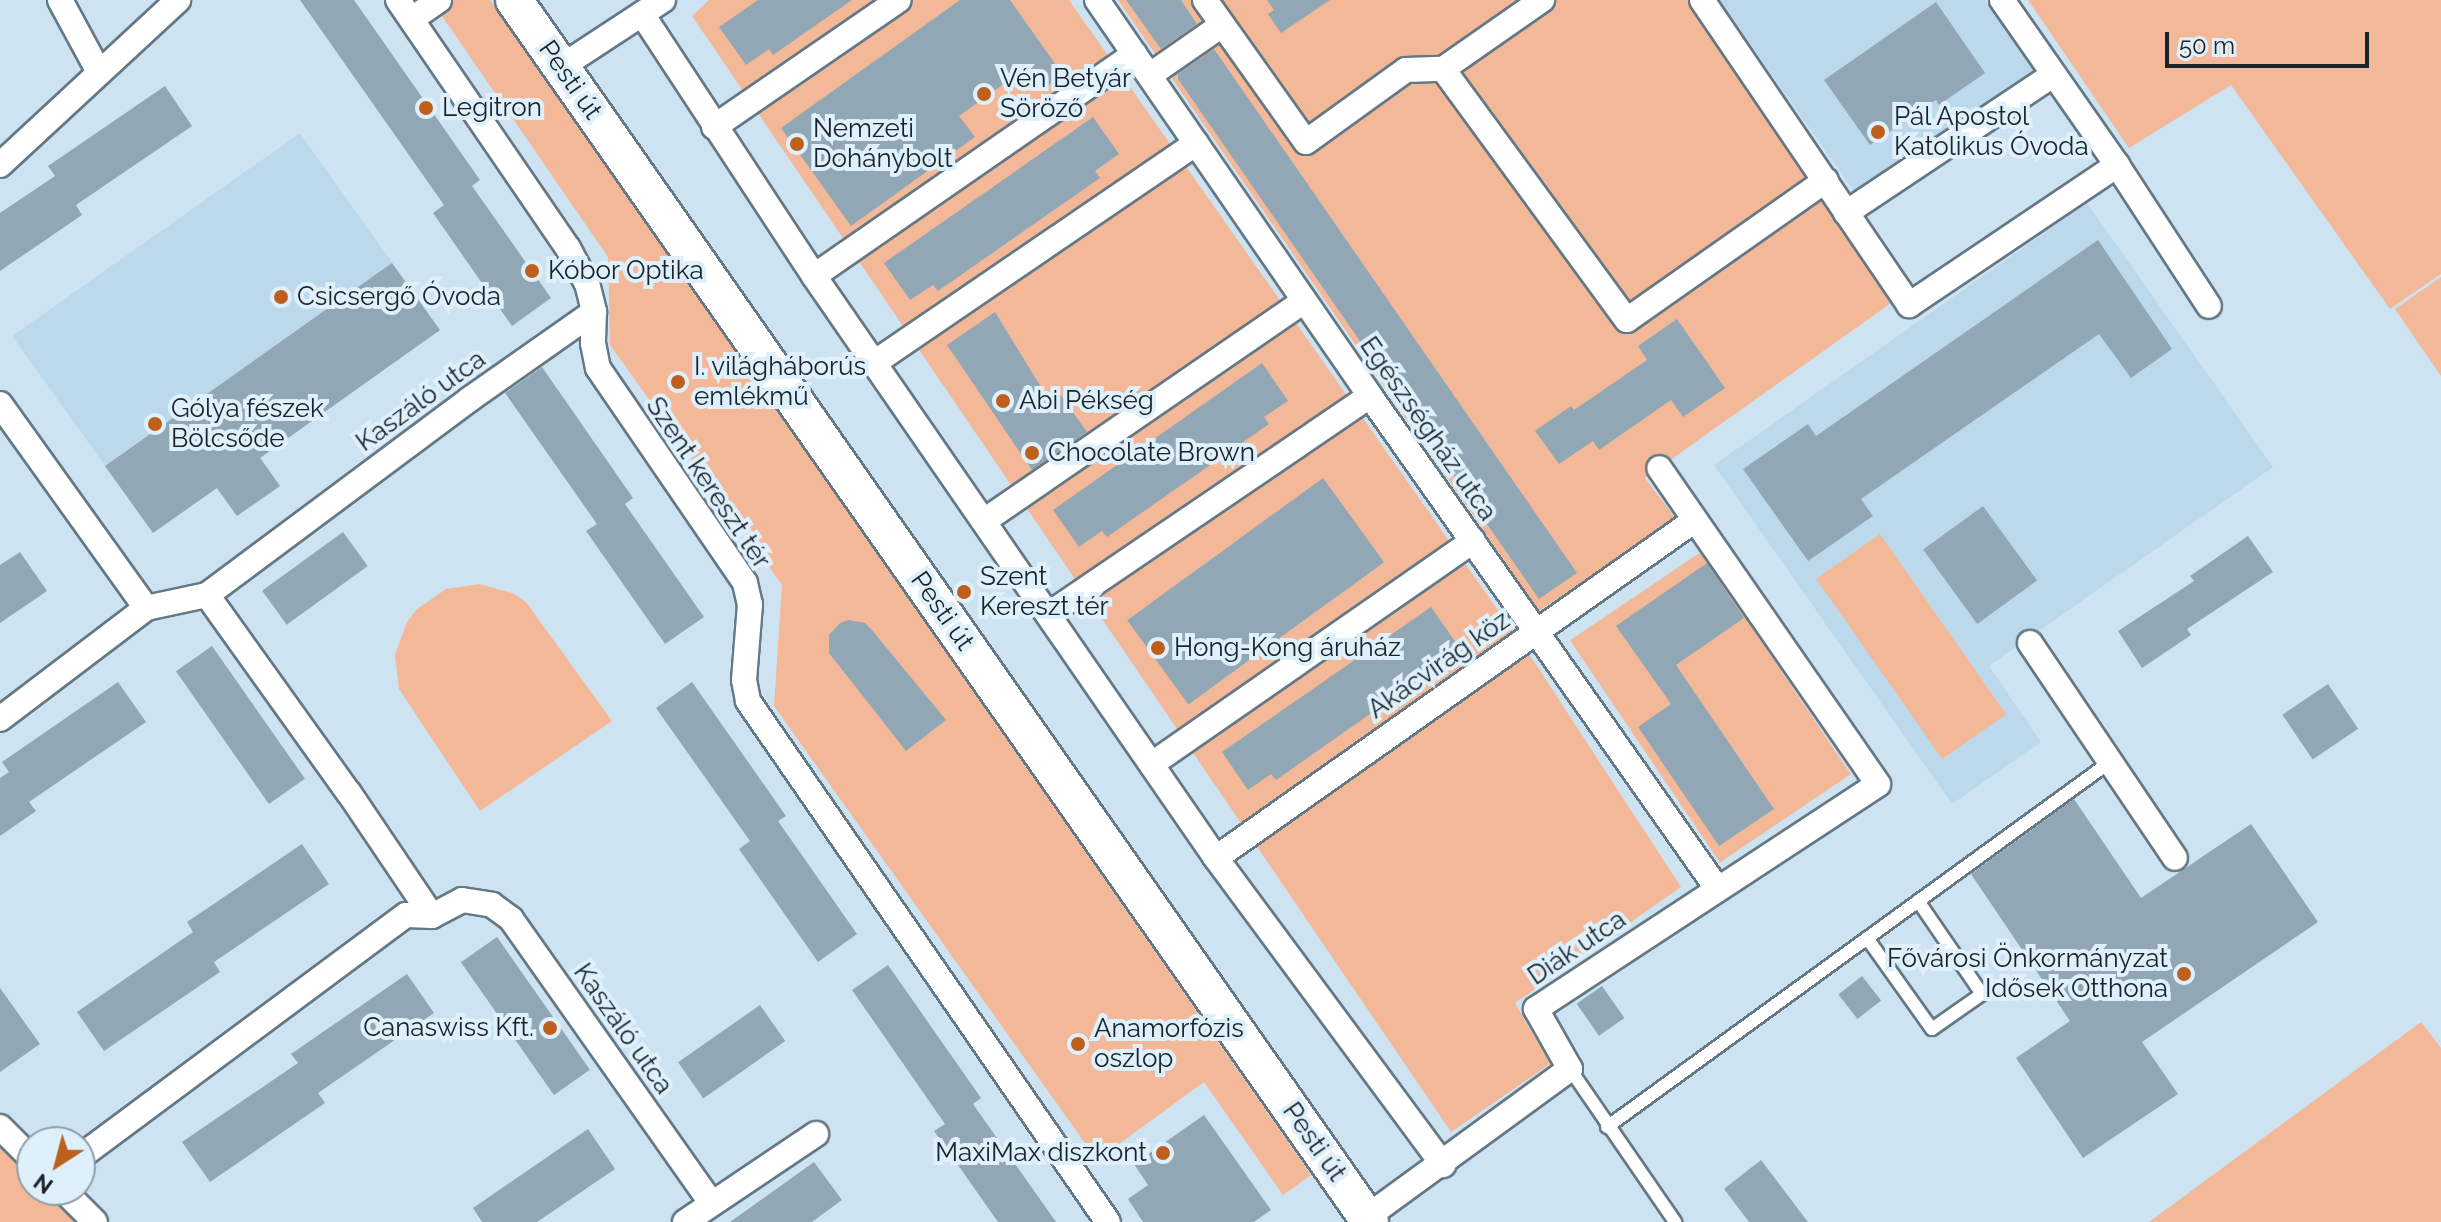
<!DOCTYPE html>
<meta charset="utf-8">
<style>
body{margin:0}
#map{position:relative;width:2441px;height:1222px;overflow:hidden;background:#cee3f2;font-family:Raleway,sans-serif}
div>[style]{position:absolute}
[style*='--x']{left:calc(var(--x)*1px);top:calc(var(--y)*1px);width:calc(var(--w)*1px);rotate:calc(var(--a)*1deg)}
.built>*{inset:0;background:#bcd9ec}
.green>*{inset:0;background:#f3b898;transform-origin:0 0}
.building>*{inset:0;background:#92a7b5;transform-origin:0 0}
.roads{filter:drop-shadow(2px 0 #657885) drop-shadow(-2px 0 #657885) drop-shadow(0 2px #657885) drop-shadow(0 -2px #657885)}
.service>*{height:12px;margin:-6px;padding:0 6px;transform-origin:6px;border-radius:6px;background:#fff}
.minor>*{height:24px;margin:-12px;padding:0 12px;transform-origin:12px;border-radius:12px;background:#fff}
.primary>*{height:36px;margin:-18px;padding:0 18px;transform-origin:18px;border-radius:18px;background:#fff}
.dots>*{width:22px;height:22px;translate:-50% -50%;box-sizing:border-box;border:4px solid #def0fc;border-radius:50%}
span{translate:-50% -50%;white-space:nowrap;text-align:center;line-height:1.15;-webkit-text-stroke:8px #def0fc;paint-order:stroke}
.poi-label{font-size:26px;color:#1b2328}
.left{translate:0 -50%;text-align:left}
.right{translate:-100% -50%;text-align:right}
.street-label{font-size:26px;color:#1b2328}
.north{position:absolute;left:16px;top:1126px;width:80px;height:80px;box-sizing:border-box;background:#def0fc;border:2px solid #909ea7;border-radius:50%;rotate:216deg;font-size:22px;font-weight:700;line-height:32px;text-align:center;color:#1b2328}
.north::after{content:'';display:block;margin:auto;width:28px;height:36px;background:#bf5f1c;clip-path:polygon(50% 0,100% 100%,50% 72%,0 100%)}
.scale{position:absolute;left:2165px;top:32px;width:204px;height:36px;box-sizing:border-box;border:4px solid #1b2328;border-top:0;padding-left:10px;font-size:24px;line-height:28px;white-space:nowrap;color:#1b2328;-webkit-text-stroke:6px #def0fc;paint-order:stroke}
</style>
<div id="map">
<div class="built">
<i style="clip-path:polygon(1719px 0,1985px 0,2035px 73px,1854px 191px)"></i>
<i style="clip-path:polygon(300px 133px,440px 330px,260px 457px,280px 486px,237px 516px,216px 488px,153px 533px,12px 336px)"></i>
<i style="clip-path:polygon(2087px 203px,2273px 467px,1989px 666px,2041px 742px,1952px 804px,1714px 465px)"></i>
</div>
<div class="green">
<i style="clip-path:polygon(431px 0,490px 0,1311px 1175px,1283px 1195px,1204px 1082px,1097px 1160px,774px 706px,782px 585px,610px 345px,608px 257px)"></i>
<i style="clip-path:polygon(709px 0,1069px 0,1537px 666px,1681px 887px,1515px 1003px,1550px 1064px,1451px 1132px,692px 16px)"></i>
<i style="clip-path:polygon(1118px 0,1689px 0,1891px 303px,1645px 478px,1676px 519px,1539px 611px)"></i>
<i style="clip-path:polygon(2028px 0,2441px 0,2441px 274px,2390px 309px,2231px 85px,2129px 148px)"></i>
<i style="clip-path:polygon(2441px 277px,2441px 376px,2395px 309px)"></i>
<i style="left:1880px;top:534px;width:220px;height:78px;rotate:55deg"></i>
<i style="left:1701px;top:552px;width:268px;height:158px;rotate:56deg"></i>
<i style="clip-path:polygon(479px 584px,512px 593px,526px 602px,612px 721px,480px 811px,399px 689px,395px 655px,407px 622px,417px 609px,446px 589px)"></i>
<i style="clip-path:polygon(2421px 1022px,2441px 1048px,2441px 1222px,2149px 1222px)"></i>
<i style="clip-path:polygon(0 1141px,32px 1173px,32px 1190px,49px 1190px,81px 1222px,0 1222px)"></i>
</div>
<div class="building">
<i style="clip-path:polygon(300px 0,354px 0,480px 180px,472px 186px,551px 298px,512px 326px,433px 213px,444px 205px)"></i>
<i style="clip-path:polygon(758px 0,852px 0,773px 55px,769px 49px,746px 65px,719px 27px)"></i>
<i style="clip-path:polygon(960px 0,1010px 0,1063px 75px,1042px 90px,1026px 68px,959px 116px,975px 137px,851px 226px,781px 128px)"></i>
<i style="clip-path:polygon(1126px 0,1181px 0,1197px 24px,1161px 49px)"></i>
<i style="clip-path:polygon(1267px 0,1330px 0,1281px 33px,1268px 14px,1274px 10px)"></i>
<i style="clip-path:polygon(1936px 2px,1985px 73px,1939px 105px,1936px 100px,1870px 145px,1824px 80px)"></i>
<i style="clip-path:polygon(1214px 49px,1577px 573px,1539px 599px,1178px 79px,1178px 74px)"></i>
<i style="clip-path:polygon(165px 86px,192px 126px,76px 205px,82px 215px,0 271px,0 213px,55px 176px,48px 166px)"></i>
<i style="clip-path:polygon(1093px 117px,1119px 154px,1095px 171px,1100px 178px,938px 291px,933px 285px,910px 300px,884px 263px)"></i>
<i style="clip-path:polygon(2098px 240px,2172px 349px,2131px 378px,2099px 334px,1861px 499px,1873px 516px,1808px 561px,1743px 469px,1808px 424px,1816px 436px)"></i>
<i style="clip-path:polygon(392px 263px,440px 330px,260px 458px,280px 486px,237px 516px,217px 488px,153px 533px,105px 466px)"></i>
<i style="clip-path:polygon(995px 312px,1047px 397px,1057px 390px,1087px 432px,1032px 470px,947px 345px)"></i>
<i style="clip-path:polygon(1677px 319px,1725px 388px,1683px 417px,1671px 400px,1599px 450px,1593px 441px,1559px 464px,1535px 431px,1571px 406px,1574px 410px,1647px 360px,1638px 346px)"></i>
<i style="clip-path:polygon(1262px 363px,1288px 401px,1264px 417px,1269px 424px,1107px 537px,1102px 531px,1079px 547px,1053px 510px)"></i>
<i style="clip-path:polygon(542px 367px,633px 498px,625px 504px,704px 617px,665px 644px,586px 531px,597px 524px,505px 393px)"></i>
<i style="left:1323px;top:478px;width:104px;height:242px;rotate:54deg"></i>
<i style="left:1983px;top:506px;width:92px;height:74px;rotate:54deg"></i>
<i style="left:343px;top:532px;width:42px;height:100px;rotate:54deg"></i>
<i style="clip-path:polygon(2248px 536px,2273px 572px,2187px 629px,2191px 635px,2142px 668px,2118px 631px,2194px 581px,2190px 576px)"></i>
<i style="clip-path:polygon(20px 552px,47px 591px,0 623px,0 565px)"></i>
<i style="clip-path:polygon(1707px 563px,1744px 618px,1676px 665px,1774px 809px,1719px 846px,1638px 727px,1671px 704px,1616px 626px)"></i>
<i style="clip-path:polygon(1431px 607px,1457px 644px,1432px 660px,1437px 667px,1276px 780px,1271px 774px,1248px 790px,1222px 752px)"></i>
<i style="clip-path:polygon(848px 620px,865px 623px,871px 629px,946px 720px,906px 751px,829px 653px,829px 635px,840px 623px)"></i>
<i style="left:212px;top:646px;width:162px;height:44px;rotate:55deg"></i>
<i style="clip-path:polygon(118px 682px,146px 722px,29px 802px,36px 811px,0 836px,0 778px,9px 772px,2px 762px)"></i>
<i style="clip-path:polygon(692px 682px,786px 816px,778px 821px,857px 934px,818px 962px,739px 849px,750px 841px,656px 708px)"></i>
<i style="left:2328px;top:684px;width:54px;height:55px;rotate:56deg"></i>
<i style="clip-path:polygon(2074px 799px,2141px 898px,2251px 824px,2318px 922px,2142px 1042px,2178px 1094px,2083px 1158px,2016px 1058px,2070px 1021px,1971px 874px)"></i>
<i style="clip-path:polygon(302px 844px,329px 884px,214px 962px,220px 972px,104px 1051px,77px 1012px,193px 932px,187px 922px)"></i>
<i style="left:497px;top:937px;width:162px;height:44px;rotate:55deg"></i>
<i style="clip-path:polygon(888px 965px,981px 1098px,973px 1104px,1056px 1222px,998px 1222px,934px 1131px,945px 1124px,852px 990px)"></i>
<i style="clip-path:polygon(407px 974px,434px 1013px,318px 1093px,325px 1103px,210px 1182px,182px 1142px,298px 1063px,291px 1054px)"></i>
<i style="left:1862px;top:976px;width:31px;height:30px;rotate:52deg"></i>
<i style="left:1602px;top:986px;width:39px;height:31px;rotate:55deg"></i>
<i style="clip-path:polygon(0 988px,40px 1044px,0 1072px)"></i>
<i style="left:760px;top:1005px;width:44px;height:100px;rotate:55deg"></i>
<i style="clip-path:polygon(1204px 1115px,1271px 1210px,1254px 1222px,1143px 1222px,1128px 1199px,1148px 1185px,1134px 1164px)"></i>
<i style="clip-path:polygon(588px 1129px,615px 1169px,537px 1222px,482px 1222px,473px 1208px)"></i>
<i style="clip-path:polygon(1761px 1160px,1808px 1222px,1749px 1222px,1724px 1189px)"></i>
<i style="clip-path:polygon(814px 1162px,842px 1200px,812px 1222px,730px 1222px)"></i>
</div>
<div class="roads">
<div class="service">
<i style="--x:1867;--y:938;--w:112;--a:54.5"></i>
<i style="--x:1932;--y:1029;--w:61;--a:-35"></i>
<i style="--x:1982;--y:994;--w:113;--a:-124.5"></i>
<i style="--x:1570;--y:1069;--w:186;--a:55.5"></i>
<i style="--x:1607;--y:1127;--w:621;--a:-35.97"></i>
</div>
<div class="minor">
<i style="--x:60;--y:0;--w:82;--a:61.6"></i>
<i style="--x:398;--y:0;--w:301;--a:55.6"></i>
<i style="--x:568;--y:248;--w:40;--a:62"></i>
<i style="--x:587;--y:283;--w:30;--a:76"></i>
<i style="--x:594;--y:312;--w:31;--a:92"></i>
<i style="--x:593;--y:343;--w:25;--a:79"></i>
<i style="--x:598;--y:368;--w:260;--a:55.6"></i>
<i style="--x:745;--y:583;--w:22;--a:77"></i>
<i style="--x:750;--y:604;--w:76;--a:94.5"></i>
<i style="--x:744;--y:680;--w:21;--a:79"></i>
<i style="--x:748;--y:701;--w:633;--a:55.36"></i>
<i style="--x:1097;--y:0;--w:481;--a:55.4"></i>
<i style="--x:1370;--y:396;--w:602;--a:54.81"></i>
<i style="--x:1205;--y:0;--w:174;--a:54.6"></i>
<i style="--x:1306;--y:142;--w:123;--a:-35.8"></i>
<i style="--x:1406;--y:70;--w:37;--a:-2"></i>
<i style="--x:1443;--y:69;--w:121;--a:-34.9"></i>
<i style="--x:1702;--y:0;--w:369;--a:55.8"></i>
<i style="--x:1909;--y:305;--w:251;--a:-33.9"></i>
<i style="--x:2002;--y:0;--w:201;--a:55.1"></i>
<i style="--x:2117;--y:165;--w:168;--a:56.9"></i>
<i style="--x:642;--y:14;--w:313;--a:56.7"></i>
<i style="--x:814;--y:276;--w:707;--a:55.37"></i>
<i style="--x:1216;--y:858;--w:382;--a:53.5"></i>
<i style="--x:412;--y:19;--w:33;--a:-35"></i>
<i style="--x:561;--y:67;--w:122;--a:-33.3"></i>
<i style="--x:1443;--y:69;--w:311;--a:53.8"></i>
<i style="--x:1627;--y:320;--w:243;--a:-35.1"></i>
<i style="--x:1150;--y:75;--w:88;--a:-34.8"></i>
<i style="--x:714;--y:127;--w:224;--a:-34.5"></i>
<i style="--x:0;--y:165;--w:243;--a:-42.8"></i>
<i style="--x:1846;--y:213;--w:249;--a:-33.7"></i>
<i style="--x:814;--y:276;--w:390;--a:-34.7"></i>
<i style="--x:874;--y:363;--w:390;--a:-34.3"></i>
<i style="--x:0;--y:404;--w:251;--a:54.4"></i>
<i style="--x:984;--y:521;--w:388;--a:-34.5"></i>
<i style="--x:207;--y:595;--w:244;--a:54.4"></i>
<i style="--x:349;--y:793;--w:148;--a:56"></i>
<i style="--x:1049;--y:614;--w:388;--a:-34.2"></i>
<i style="--x:2030;--y:643;--w:259;--a:56"></i>
<i style="--x:0;--y:719;--w:183;--a:-37.2"></i>
<i style="--x:146;--y:608;--w:62;--a:-12"></i>
<i style="--x:207;--y:595;--w:328;--a:-36.7"></i>
<i style="--x:470;--y:399;--w:151;--a:-35.1"></i>
<i style="--x:1152;--y:764;--w:391;--a:-34.8"></i>
<i style="--x:1216;--y:858;--w:586;--a:-35.21"></i>
<i style="--x:0;--y:1127;--w:45;--a:45"></i>
<i style="--x:80;--y:1157;--w:406;--a:-36.6"></i>
<i style="--x:406;--y:915;--w:26;--a:2"></i>
<i style="--x:432;--y:916;--w:34;--a:-28"></i>
<i style="--x:462;--y:900;--w:30;--a:9"></i>
<i style="--x:492;--y:905;--w:24;--a:36"></i>
<i style="--x:511;--y:919;--w:347;--a:54.8"></i>
<i style="--x:63;--y:1190;--w:45;--a:45"></i>
<i style="--x:685;--y:1222;--w:158;--a:-33.9"></i>
<i style="--x:1360;--y:1222;--w:260;--a:-36.1"></i>
<i style="--x:1570;--y:1069;--w:69;--a:-119.5"></i>
<i style="--x:1536;--y:1009;--w:409;--a:-33.3"></i>
<i style="--x:1878;--y:784;--w:384;--a:-124.7"></i>
</div>
<div class="primary">
<i style="--x:514;--y:0;--w:1492;--a:54.99"></i>
</div>
</div>
<div class="dots">
<i style="left:984px;top:94px;background:#bf5f1c"></i>
<i style="left:426px;top:108px;background:#bf5f1c"></i>
<i style="left:1878px;top:132px;background:#bf5f1c"></i>
<i style="left:797px;top:144px;background:#bf5f1c"></i>
<i style="left:532px;top:271px;background:#bf5f1c"></i>
<i style="left:281px;top:297px;background:#bf5f1c"></i>
<i style="left:678px;top:382px;background:#bf5f1c"></i>
<i style="left:1003px;top:401px;background:#bf5f1c"></i>
<i style="left:155px;top:424px;background:#bf5f1c"></i>
<i style="left:1032px;top:453px;background:#bf5f1c"></i>
<i style="left:964px;top:592px;background:#bf5f1c"></i>
<i style="left:1158px;top:648px;background:#bf5f1c"></i>
<i style="left:2184px;top:974px;background:#bf5f1c"></i>
<i style="left:550px;top:1028px;background:#bf5f1c"></i>
<i style="left:1078px;top:1044px;background:#bf5f1c"></i>
<i style="left:1163px;top:1153px;background:#bf5f1c"></i>
</div>
<div class="poi-label">
<span class="left" style="left:1000px;top:94px">Vén Betyár<br>Söröző</span>
<span class="left" style="left:442px;top:108px">Legitron</span>
<span class="left" style="left:1894px;top:132px">Pál Apostol<br>Katolikus Óvoda</span>
<span class="left" style="left:813px;top:144px">Nemzeti<br>Dohánybolt</span>
<span class="left" style="left:548px;top:271px">Kóbor Optika</span>
<span class="left" style="left:297px;top:297px">Csicsergő Óvoda</span>
<span class="left" style="left:694px;top:382px">I. világháborús<br>emlékmű</span>
<span class="left" style="left:1019px;top:401px">Abi Pékség</span>
<span class="left" style="left:171px;top:424px">Gólya fészek<br>Bölcsőde</span>
<span class="left" style="left:1048px;top:453px">Chocolate Brown</span>
<span class="left" style="left:980px;top:592px">Szent<br>Kereszt tér</span>
<span class="left" style="left:1174px;top:648px">Hong-Kong áruház</span>
<span class="right" style="left:2168px;top:974px">Fővárosi Önkormányzat<br>Idősek Otthona</span>
<span class="right" style="left:534px;top:1028px">Canaswiss Kft.</span>
<span class="left" style="left:1094px;top:1044px">Anamorfózis<br>oszlop</span>
<span class="right" style="left:1147px;top:1153px">MaxiMax diszkont</span>
</div>
<div class="street-label">
<span style="left:570px;top:80px;rotate:55deg">Pesti út</span>
<span style="left:421px;top:401px;rotate:-36deg">Kaszáló utca</span>
<span style="left:1428px;top:429px;rotate:55deg">Egészségház utca</span>
<span style="left:708px;top:483px;rotate:56deg">Szent kereszt tér</span>
<span style="left:942px;top:611px;rotate:55deg">Pesti út</span>
<span style="left:1439px;top:665px;rotate:-35deg">Akácvirág köz</span>
<span style="left:1577px;top:948px;rotate:-34deg">Diák utca</span>
<span style="left:623px;top:1029px;rotate:55deg">Kaszáló utca</span>
<span style="left:1314px;top:1142px;rotate:55deg">Pesti út</span>
</div>
<div class="north">N</div>
<div class="scale">50 m</div>
</div>
